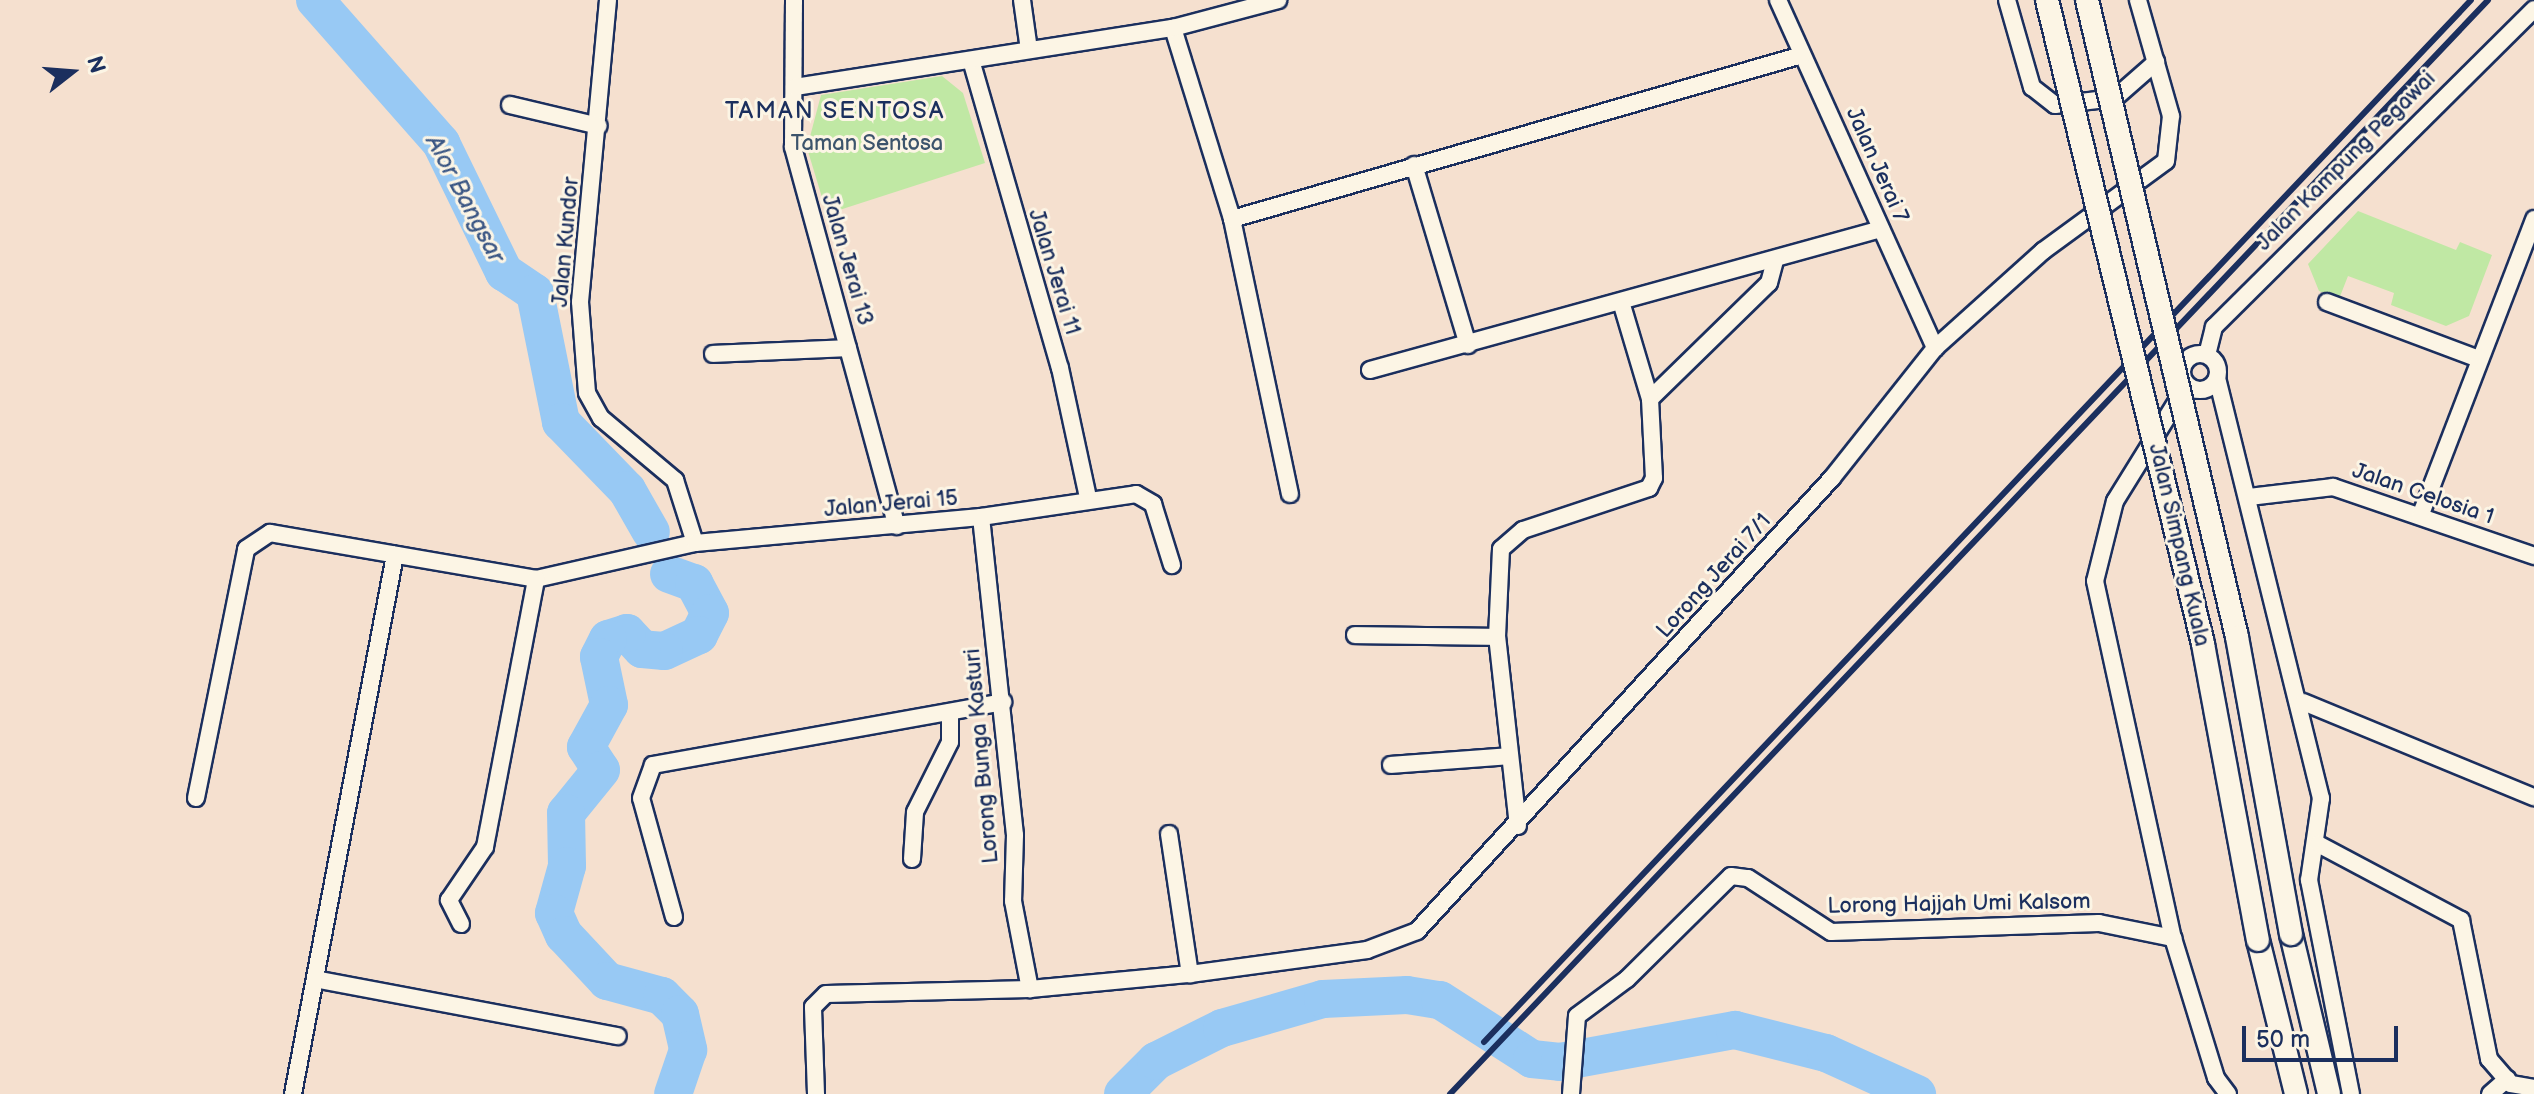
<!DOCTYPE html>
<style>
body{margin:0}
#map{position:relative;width:2534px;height:1094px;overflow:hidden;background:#f5e0cf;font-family:"Balsamiq Sans",sans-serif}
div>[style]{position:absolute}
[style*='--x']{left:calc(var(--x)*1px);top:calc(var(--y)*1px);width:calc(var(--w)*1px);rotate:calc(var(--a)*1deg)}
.green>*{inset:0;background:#c0e8a4}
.river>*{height:38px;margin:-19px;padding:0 19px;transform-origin:19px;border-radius:19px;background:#98c9f4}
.roads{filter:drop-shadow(2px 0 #1b2f5e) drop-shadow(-2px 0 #1b2f5e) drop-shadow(0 2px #1b2f5e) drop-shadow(0 -2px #1b2f5e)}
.street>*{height:16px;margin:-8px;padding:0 8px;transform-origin:8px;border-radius:8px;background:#fcf5e5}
.street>.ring{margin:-8px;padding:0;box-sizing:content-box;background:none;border:16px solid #fcf5e5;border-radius:50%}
.secondary>*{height:22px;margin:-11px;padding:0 11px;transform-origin:11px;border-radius:11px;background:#fcf5e5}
.rail>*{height:6px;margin:-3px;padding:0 3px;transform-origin:3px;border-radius:3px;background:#1b2f5e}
.bridges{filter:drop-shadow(2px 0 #1b2f5e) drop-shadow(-2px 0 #1b2f5e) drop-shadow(0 2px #1b2f5e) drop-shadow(0 -2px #1b2f5e)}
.secondary-bridge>*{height:22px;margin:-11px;padding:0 11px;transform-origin:11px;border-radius:11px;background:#fcf5e5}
span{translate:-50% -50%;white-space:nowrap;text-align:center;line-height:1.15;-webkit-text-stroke:6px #fcf5e5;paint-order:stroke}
.park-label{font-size:22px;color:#3c546c}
.street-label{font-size:22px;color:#1b2f5e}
.neighbourhood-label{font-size:24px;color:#1b2f5e;letter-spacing:2px}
.water-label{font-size:24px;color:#3a5684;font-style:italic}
.north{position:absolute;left:32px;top:32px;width:80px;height:80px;-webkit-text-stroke:6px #fcf5e5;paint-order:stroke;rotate:73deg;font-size:22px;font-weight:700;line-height:32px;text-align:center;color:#1b2f5e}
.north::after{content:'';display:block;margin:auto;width:28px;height:36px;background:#1b2f5e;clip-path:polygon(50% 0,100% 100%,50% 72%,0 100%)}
.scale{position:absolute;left:2242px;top:1026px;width:156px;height:36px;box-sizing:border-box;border:4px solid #1b2f5e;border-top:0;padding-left:10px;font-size:24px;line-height:28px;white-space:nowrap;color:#1b2f5e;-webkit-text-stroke:6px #fcf5e5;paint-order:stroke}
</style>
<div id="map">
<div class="green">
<i style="clip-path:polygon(942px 76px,963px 93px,985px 163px,827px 214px,807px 148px,821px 95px)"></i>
<i style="clip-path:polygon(2358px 211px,2456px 250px,2460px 242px,2492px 255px,2469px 316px,2446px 326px,2391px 305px,2394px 293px,2348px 276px,2339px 299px,2319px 291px,2308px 264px)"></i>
</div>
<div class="river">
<i style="--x:315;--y:0;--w:191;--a:48.6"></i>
<i style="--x:441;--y:143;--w:144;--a:64"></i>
<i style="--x:504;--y:272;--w:37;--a:34"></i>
<i style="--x:535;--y:293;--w:132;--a:78.6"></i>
<i style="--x:561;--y:422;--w:95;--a:45.9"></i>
<i style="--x:627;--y:490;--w:48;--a:60.3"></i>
<i style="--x:669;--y:574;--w:27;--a:20"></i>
<i style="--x:694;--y:583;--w:34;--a:62"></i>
<i style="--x:710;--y:613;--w:25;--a:117"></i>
<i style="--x:699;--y:635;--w:38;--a:155"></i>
<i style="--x:664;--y:651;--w:22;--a:-175"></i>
<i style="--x:642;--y:649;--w:22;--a:-133"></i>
<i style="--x:627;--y:633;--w:20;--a:162"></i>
<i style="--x:608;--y:639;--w:20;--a:117"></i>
<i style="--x:599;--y:657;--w:49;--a:78.2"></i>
<i style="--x:609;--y:705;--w:48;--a:118.7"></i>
<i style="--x:586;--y:747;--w:27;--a:57"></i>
<i style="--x:601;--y:770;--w:55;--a:129.1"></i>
<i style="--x:566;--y:813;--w:53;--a:88.9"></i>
<i style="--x:567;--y:866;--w:49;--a:105.5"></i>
<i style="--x:554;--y:913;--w:24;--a:66"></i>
<i style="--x:564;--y:935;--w:63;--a:46.9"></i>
<i style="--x:607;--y:981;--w:57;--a:15.3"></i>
<i style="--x:662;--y:996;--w:25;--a:45"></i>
<i style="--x:680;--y:1014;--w:37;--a:77"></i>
<i style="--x:688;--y:1050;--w:46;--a:108.8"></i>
<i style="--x:1123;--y:1094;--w:47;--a:-45"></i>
<i style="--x:1156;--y:1061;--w:74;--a:-26.6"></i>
<i style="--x:1222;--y:1028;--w:105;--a:-16"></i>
<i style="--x:1323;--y:999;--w:84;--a:-2.7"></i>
<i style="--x:1407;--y:995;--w:33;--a:9"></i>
<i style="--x:1440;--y:1000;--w:109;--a:32.7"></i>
<i style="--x:1532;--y:1059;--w:28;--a:6"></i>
<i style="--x:1560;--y:1062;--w:178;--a:-10.4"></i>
<i style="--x:1735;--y:1030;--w:94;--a:14.2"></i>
<i style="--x:1826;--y:1053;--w:100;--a:24.3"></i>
</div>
<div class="roads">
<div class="street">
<i style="--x:608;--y:0;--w:303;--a:95.3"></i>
<i style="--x:580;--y:302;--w:91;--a:85.6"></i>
<i style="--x:587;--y:393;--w:29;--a:61"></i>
<i style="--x:601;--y:418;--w:97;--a:40"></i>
<i style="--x:675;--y:480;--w:66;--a:72.4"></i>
<i style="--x:794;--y:0;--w:147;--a:90.4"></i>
<i style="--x:793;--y:147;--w:393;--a:74.7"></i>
<i style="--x:1022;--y:0;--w:50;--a:82"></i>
<i style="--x:1778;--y:0;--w:382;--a:65.7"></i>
<i style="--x:2007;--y:0;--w:91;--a:74"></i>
<i style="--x:2032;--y:87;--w:29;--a:38"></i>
<i style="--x:2055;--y:105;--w:60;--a:-6.7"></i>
<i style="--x:2115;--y:98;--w:55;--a:-41.3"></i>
<i style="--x:1173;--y:28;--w:200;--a:72.8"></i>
<i style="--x:1232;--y:219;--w:281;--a:78.1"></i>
<i style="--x:971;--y:60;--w:321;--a:73.9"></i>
<i style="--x:1060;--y:368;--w:133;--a:77.8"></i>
<i style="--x:795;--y:87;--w:383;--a:-8.9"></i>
<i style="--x:1173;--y:28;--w:109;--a:-14.9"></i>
<i style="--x:510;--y:105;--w:91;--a:13.3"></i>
<i style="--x:1414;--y:165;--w:188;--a:73.3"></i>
<i style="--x:1232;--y:219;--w:593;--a:-16.05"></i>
<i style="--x:2327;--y:302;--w:162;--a:20.6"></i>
<i style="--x:713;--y:354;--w:135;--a:-2.5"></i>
<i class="ring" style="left:2182px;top:354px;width:20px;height:20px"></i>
<i style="--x:2207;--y:355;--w:29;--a:-76"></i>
<i style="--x:2214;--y:327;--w:451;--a:-44.8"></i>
<i style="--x:1370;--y:370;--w:530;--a:-15.43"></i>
<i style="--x:2217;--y:378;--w:433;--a:76.1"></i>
<i style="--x:2321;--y:798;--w:83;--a:98.3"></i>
<i style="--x:2309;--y:880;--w:218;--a:78.9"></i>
<i style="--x:2182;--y:393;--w:127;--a:121.8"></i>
<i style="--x:2115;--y:501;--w:82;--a:104"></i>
<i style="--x:2095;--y:581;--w:365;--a:77.7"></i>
<i style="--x:2173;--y:938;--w:146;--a:72.9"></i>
<i style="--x:2216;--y:1078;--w:20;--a:53"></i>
<i style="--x:1650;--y:399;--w:166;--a:-44.3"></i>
<i style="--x:1769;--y:283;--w:23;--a:-75"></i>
<i style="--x:2249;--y:497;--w:85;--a:-6.8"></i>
<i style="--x:2333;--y:487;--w:213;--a:18.9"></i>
<i style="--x:2421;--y:514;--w:316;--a:-69"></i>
<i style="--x:981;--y:517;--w:320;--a:83.9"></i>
<i style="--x:1015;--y:835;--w:66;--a:91.7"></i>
<i style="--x:1013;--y:901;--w:90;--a:79.1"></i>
<i style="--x:1355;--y:635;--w:142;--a:0.8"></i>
<i style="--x:2303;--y:702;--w:250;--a:22.4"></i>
<i style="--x:1391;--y:765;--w:119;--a:-4.3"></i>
<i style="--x:196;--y:798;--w:254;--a:-78.6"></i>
<i style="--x:246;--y:549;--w:29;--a:-34"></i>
<i style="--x:270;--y:533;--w:270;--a:9.8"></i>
<i style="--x:536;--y:579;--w:163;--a:-12.8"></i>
<i style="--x:695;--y:543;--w:287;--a:-5.2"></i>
<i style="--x:981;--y:517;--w:157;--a:-8.4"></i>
<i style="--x:1136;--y:494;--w:20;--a:30"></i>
<i style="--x:1153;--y:504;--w:64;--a:72.7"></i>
<i style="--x:1518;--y:826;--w:190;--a:-96.3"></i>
<i style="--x:1497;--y:637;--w:88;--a:-87.4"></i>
<i style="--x:1501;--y:549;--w:29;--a:-41"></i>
<i style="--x:1523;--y:530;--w:133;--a:-18.4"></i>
<i style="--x:1649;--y:488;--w:11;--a:-63"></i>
<i style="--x:1654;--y:478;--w:79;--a:-92.9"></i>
<i style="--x:1650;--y:399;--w:98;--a:-106.6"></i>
<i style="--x:1169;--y:834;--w:142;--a:81.5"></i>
<i style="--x:2318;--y:844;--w:162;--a:28"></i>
<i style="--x:2461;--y:920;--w:142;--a:78.6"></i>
<i style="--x:2489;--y:1059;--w:33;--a:49"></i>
<i style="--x:2511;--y:1084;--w:23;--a:10"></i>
<i style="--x:912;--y:859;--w:47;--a:-86.3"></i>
<i style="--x:915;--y:812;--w:78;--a:-63.4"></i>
<i style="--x:950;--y:742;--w:30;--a:-90"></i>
<i style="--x:674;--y:917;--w:123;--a:-105.5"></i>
<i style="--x:641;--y:798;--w:35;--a:-70"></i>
<i style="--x:653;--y:765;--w:356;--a:-10.2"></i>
<i style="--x:461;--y:924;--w:27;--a:-117"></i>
<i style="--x:449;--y:900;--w:64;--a:-55.8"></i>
<i style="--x:485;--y:847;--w:273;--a:-79.2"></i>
<i style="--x:315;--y:979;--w:308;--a:10.7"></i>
<i style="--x:293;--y:1094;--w:549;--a:-79.28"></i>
<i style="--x:816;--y:1094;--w:87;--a:-92"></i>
<i style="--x:813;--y:1007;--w:18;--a:-45"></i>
<i style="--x:826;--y:994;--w:204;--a:-1.4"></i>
<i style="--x:1030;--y:989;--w:161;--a:-5.4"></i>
<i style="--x:1190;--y:974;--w:179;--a:-7.7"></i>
<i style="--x:1367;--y:950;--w:53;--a:-20.8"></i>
<i style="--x:1417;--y:931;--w:614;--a:-47.51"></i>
<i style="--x:1832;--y:478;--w:166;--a:-51.6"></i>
<i style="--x:1935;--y:348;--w:145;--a:-41.9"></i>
<i style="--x:2043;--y:251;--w:152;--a:-36.2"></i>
<i style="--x:2166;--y:161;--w:45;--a:-83.7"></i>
<i style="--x:2171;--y:116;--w:121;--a:-105.9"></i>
<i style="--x:1571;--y:1094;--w:78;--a:-85.6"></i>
<i style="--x:1577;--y:1016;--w:62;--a:-36.5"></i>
<i style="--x:1627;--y:979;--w:146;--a:-44.7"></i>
<i style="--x:1731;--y:876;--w:17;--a:7"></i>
<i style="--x:1748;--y:878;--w:99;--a:33"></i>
<i style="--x:1831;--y:932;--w:268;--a:-1.9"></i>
<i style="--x:2099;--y:923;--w:76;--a:11.5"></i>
<i style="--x:2490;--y:1094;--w:23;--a:-41"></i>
</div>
<div class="secondary">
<i style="--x:2291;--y:934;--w:164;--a:76.6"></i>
<i style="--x:2258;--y:940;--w:159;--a:76.1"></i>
</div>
</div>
<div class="rail">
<i style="--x:1484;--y:1042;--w:1435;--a:-46.55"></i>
<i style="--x:1450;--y:1094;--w:1508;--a:-46.5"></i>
</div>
<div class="bridges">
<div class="secondary-bridge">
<i style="--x:2047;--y:0;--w:663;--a:76.38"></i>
<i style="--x:2203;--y:644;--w:301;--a:79.5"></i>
<i style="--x:2087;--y:0;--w:654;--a:76.75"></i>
<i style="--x:2237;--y:637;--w:302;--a:79.7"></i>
</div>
</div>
<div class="park-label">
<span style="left:867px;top:144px">Taman Sentosa</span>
</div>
<div class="street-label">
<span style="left:2346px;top:161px;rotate:-45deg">Jalan Kampung Pegawai</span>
<span style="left:1877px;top:165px;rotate:66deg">Jalan Jerai 7</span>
<span style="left:566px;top:242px;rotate:-85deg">Jalan Kundor</span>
<span style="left:847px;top:260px;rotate:74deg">Jalan Jerai 13</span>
<span style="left:1054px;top:272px;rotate:73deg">Jalan Jerai 11</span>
<span style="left:2423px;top:494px;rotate:19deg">Jalan Celosia 1</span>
<span style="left:891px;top:504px;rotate:-5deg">Jalan Jerai 15</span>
<span style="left:2179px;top:545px;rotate:77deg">Jalan Simpang Kuala</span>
<span style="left:1714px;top:576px;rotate:-48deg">Lorong Jerai 7/1</span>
<span style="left:982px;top:756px;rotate:-95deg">Lorong Bunga Kasturi</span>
<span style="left:1959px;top:904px;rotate:-1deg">Lorong Hajjah Umi Kalsom</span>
</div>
<div class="neighbourhood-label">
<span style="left:835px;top:111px">TAMAN SENTOSA</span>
</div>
<div class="water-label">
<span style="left:465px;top:199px;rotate:62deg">Alor Bangsar</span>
</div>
<div class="north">N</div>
<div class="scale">50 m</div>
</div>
